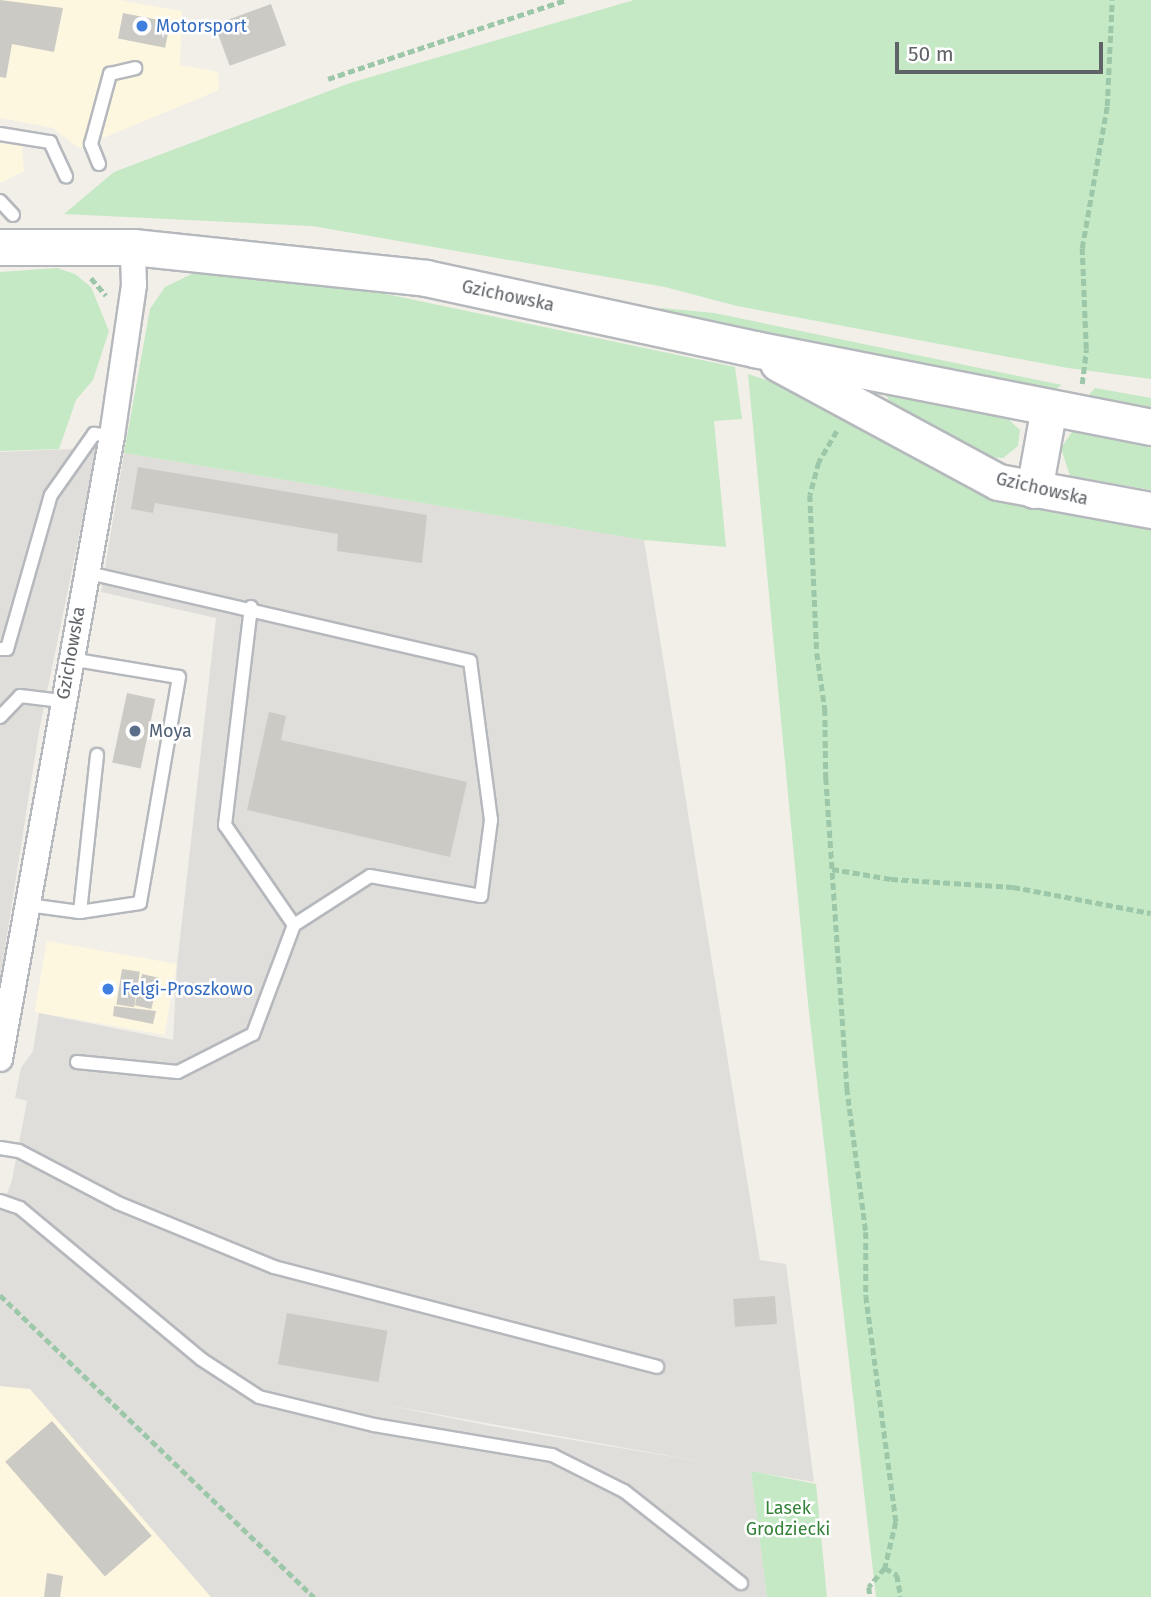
<!DOCTYPE html>
<style>
body{margin:0}
#map{position:relative;width:1151px;height:1597px;overflow:hidden;background:#f1efe8;font-family:"Fira Sans",sans-serif}
div>[style]{position:absolute}
[style*='--x']{left:calc(var(--x)*1px);top:calc(var(--y)*1px);width:calc(var(--w)*1px);rotate:calc(var(--a)*1deg)}
.commercial>*{inset:0;background:#fef7e0;transform-origin:0 0}
.industrial>*{inset:0;background:#e0deda}
.green>*{inset:0;background:#c5e8c5}
.building>*{inset:0;background:#cccac5;transform-origin:0 0}
.path>*{height:4.5px;margin-top:-2.25px;transform-origin:0;background:repeating-linear-gradient(90deg,#9cc7a9 0 7px,transparent 0 10.5px)}
.roads{filter:drop-shadow(2px 0 #b5b8bc) drop-shadow(-2px 0 #b5b8bc) drop-shadow(0 2px #b5b8bc) drop-shadow(0 -2px #b5b8bc)}
.lane>*{height:12px;margin:-6px;padding:0 6px;transform-origin:6px;border-radius:6px;background:#fff}
.street>*{height:24px;margin:-12px;padding:0 12px;transform-origin:12px;border-radius:12px;background:#fff}
.secondary>*{height:35px;margin:-17.5px;padding:0 17.5px;transform-origin:17.5px;border-radius:17.5px;background:#fff}
.dots>*{width:19px;height:19px;translate:-50% -50%;box-sizing:border-box;border:4px solid #fff;border-radius:50%}
span{translate:-50% -50%;white-space:nowrap;text-align:center;line-height:1.15;-webkit-text-stroke:5px #fff;paint-order:stroke}
.shop-label{font-size:18px;color:#366cbe}
.left{translate:0 -50%;text-align:left}
.street-label{font-size:18px;color:#5f6368}
.service-label{font-size:18px;color:#4e5e75}
.park-label{font-size:18px;color:#348238}
.scale{position:absolute;left:895px;top:42px;width:208px;height:32px;box-sizing:border-box;border:4px solid #5f6368;border-top:0;padding-left:9px;font-size:21px;line-height:24px;white-space:nowrap;color:#5f6368;-webkit-text-stroke:5px #fff;paint-order:stroke}
</style>
<div id="map">
<div class="commercial">
<i style="clip-path:polygon(0 0,119px 0,182px 11px,180px 65px,218px 72px,219px 90px,79px 148px,53px 128px,0 118px)"></i>
<i style="clip-path:polygon(0 143px,22px 146px,24px 171px,0 183px)"></i>
<i style="left:47px;top:941px;width:132px;height:72px;rotate:10deg"></i>
<i style="clip-path:polygon(0 1386px,30px 1389px,211px 1597px,0 1597px)"></i>
</div>
<div class="industrial">
<i style="clip-path:polygon(97px 448px,39px 731px,0 980px,0 452px)"></i>
<i style="clip-path:polygon(evenodd,124px 453px,644px 540px,760px 1260px,786px 1264px,814px 1482px,751px 1471px,767px 1597px,211px 1597px,30px 1389px,0 1386px,0 1212px,12px 1180px,27px 1101px,15px 1098px,21px 1068px,33px 1051px,39px 1013px,173px 1040px,177px 965px,216px 618px,101px 592px,124px 453px,381px 1404px,709px 1463px,491px 1426px,381px 1404px)"></i>
</div>
<div class="green">
<i style="clip-path:polygon(634px 0,1151px 0,1151px 379px,1068px 368px,737px 306px,665px 287px,312px 226px,64px 214px,114px 172px,350px 83px)"></i>
<i style="clip-path:polygon(57px 268px,75px 274px,91px 287px,109px 331px,93px 380px,76px 400px,59px 449px,0 451px,0 272px)"></i>
<i style="clip-path:polygon(198px 271px,319px 280px,735px 367px,742px 419px,714px 421px,726px 547px,644px 540px,124px 453px,150px 309px,165px 287px)"></i>
<i style="clip-path:polygon(662px 308px,714px 313px,1062px 385px,1050px 393px,648px 313px)"></i>
<i style="clip-path:polygon(748px 374px,772px 382px,1009px 498px,1151px 527px,1151px 1597px,876px 1597px,808px 1003px)"></i>
<i style="clip-path:polygon(1095px 388px,1151px 398px,1151px 413px,1095px 400px,1089px 395px)"></i>
<i style="clip-path:polygon(884px 393px,1005px 416px,1020px 430px,1018px 446px,1003px 458px,985px 457px,894px 407px)"></i>
<i style="clip-path:polygon(1081px 430px,1151px 444px,1151px 490px,1070px 476px,1061px 448px,1072px 432px)"></i>
<i style="clip-path:polygon(751px 1471px,816px 1484px,827px 1597px,767px 1597px)"></i>
</div>
<div class="building">
<i style="clip-path:polygon(0 0,63px 8px,54px 52px,12px 44px,6px 78px,0 77px)"></i>
<i style="left:271px;top:4px;width:44px;height:60px;rotate:70deg"></i>
<i style="left:123px;top:13px;width:48px;height:26px;rotate:11deg"></i>
<i style="clip-path:polygon(138px 467px,427px 515px,422px 563px,337px 551px,338px 534px,155px 503px,153px 513px,131px 509px)"></i>
<i style="left:127px;top:693px;width:29px;height:71px;rotate:12deg"></i>
<i style="clip-path:polygon(269px 712px,286px 716px,281px 740px,467px 782px,450px 857px,247px 810px)"></i>
<i style="left:122px;top:969px;width:18px;height:36px;rotate:9deg"></i>
<i style="left:142px;top:974px;width:17px;height:32px;rotate:13deg"></i>
<i style="clip-path:polygon(114px 1006px,156px 1011px,153px 1024px,113px 1016px)"></i>
<i style="left:775px;top:1296px;width:28px;height:42px;rotate:86deg"></i>
<i style="left:287px;top:1313px;width:102px;height:52px;rotate:10deg"></i>
<i style="left:52px;top:1421px;width:152px;height:62px;rotate:49deg"></i>
<i style="clip-path:polygon(47px 1573px,63px 1576px,60px 1597px,44px 1597px)"></i>
</div>
<div class="path">
<i style="--x:328;--y:79;--w:251;--a:-18.4"></i>
<i style="--x:91;--y:278;--w:23;--a:49"></i>
<i style="--x:1082;--y:384;--w:35;--a:-83"></i>
<i style="--x:1086;--y:349;--w:101;--a:-92.3"></i>
<i style="--x:1082;--y:248;--w:144;--a:-80"></i>
<i style="--x:1107;--y:106;--w:106;--a:-87.3"></i>
<i style="--x:837;--y:431;--w:36;--a:120"></i>
<i style="--x:819;--y:462;--w:34;--a:105"></i>
<i style="--x:810;--y:495;--w:158;--a:87.5"></i>
<i style="--x:817;--y:653;--w:57;--a:81.9"></i>
<i style="--x:825;--y:709;--w:69;--a:89.2"></i>
<i style="--x:826;--y:778;--w:311;--a:86.1"></i>
<i style="--x:847;--y:1088;--w:145;--a:82.5"></i>
<i style="--x:866;--y:1232;--w:64;--a:90"></i>
<i style="--x:866;--y:1296;--w:228;--a:82.4"></i>
<i style="--x:896;--y:1522;--w:47;--a:103.4"></i>
<i style="--x:885;--y:1568;--w:25;--a:130"></i>
<i style="--x:869;--y:1587;--w:10;--a:84"></i>
<i style="--x:832;--y:869;--w:60;--a:9.6"></i>
<i style="--x:891;--y:879;--w:122;--a:3.8"></i>
<i style="--x:1013;--y:887;--w:140;--a:10.7"></i>
<i style="--x:0;--y:1295;--w:436;--a:43.9"></i>
<i style="--x:885;--y:1568;--w:14;--a:30"></i>
<i style="--x:897;--y:1575;--w:22;--a:80"></i>
</div>
<div class="roads">
<div class="lane">
<i style="--x:0;--y:134;--w:51;--a:9.1"></i>
<i style="--x:50;--y:142;--w:38;--a:65"></i>
<i style="--x:99;--y:164;--w:22;--a:-112"></i>
<i style="--x:91;--y:144;--w:73;--a:-74.8"></i>
<i style="--x:110;--y:74;--w:26;--a:-13"></i>
<i style="--x:0;--y:201;--w:19;--a:47"></i>
<i style="--x:251;--y:607;--w:220;--a:96.8"></i>
<i style="--x:225;--y:825;--w:121;--a:55.4"></i>
<i style="--x:0;--y:649;--w:7;--a:0"></i>
<i style="--x:7;--y:649;--w:160;--a:-74.1"></i>
<i style="--x:51;--y:495;--w:75;--a:-54.8"></i>
<i style="--x:94;--y:434;--w:18;--a:6"></i>
<i style="--x:70;--y:659;--w:110;--a:9.4"></i>
<i style="--x:179;--y:677;--w:229;--a:99.8"></i>
<i style="--x:140;--y:903;--w:61;--a:171.5"></i>
<i style="--x:0;--y:717;--w:29;--a:-46"></i>
<i style="--x:20;--y:696;--w:42;--a:6.8"></i>
<i style="--x:28;--y:905;--w:52;--a:7.7"></i>
<i style="--x:80;--y:912;--w:158;--a:-83.8"></i>
<i style="--x:77;--y:1062;--w:101;--a:5.7"></i>
<i style="--x:178;--y:1072;--w:84;--a:-26.9"></i>
<i style="--x:253;--y:1034;--w:116;--a:-69.4"></i>
<i style="--x:294;--y:925;--w:90;--a:-32.8"></i>
<i style="--x:370;--y:876;--w:113;--a:10.2"></i>
<i style="--x:481;--y:896;--w:77;--a:-82.5"></i>
<i style="--x:491;--y:820;--w:160;--a:-97.5"></i>
<i style="--x:470;--y:661;--w:394;--a:-167"></i>
<i style="--x:0;--y:1148;--w:19;--a:9"></i>
<i style="--x:19;--y:1151;--w:112;--a:27.7"></i>
<i style="--x:118;--y:1203;--w:169;--a:22.3"></i>
<i style="--x:274;--y:1267;--w:396;--a:14.6"></i>
<i style="--x:0;--y:1201;--w:21;--a:19"></i>
<i style="--x:20;--y:1208;--w:236;--a:39.8"></i>
<i style="--x:201;--y:1359;--w:69;--a:33.2"></i>
<i style="--x:259;--y:1397;--w:118;--a:13.7"></i>
<i style="--x:374;--y:1425;--w:181;--a:9.6"></i>
<i style="--x:552;--y:1455;--w:80;--a:26.6"></i>
<i style="--x:624;--y:1491;--w:149;--a:38.2"></i>
</div>
<div class="street">
<i style="--x:0;--y:1059;--w:633;--a:-79.81"></i>
<i style="--x:112;--y:436;--w:153;--a:-81.7"></i>
<i style="--x:134;--y:285;--w:38;--a:-92"></i>
</div>
<div class="secondary">
<i style="--x:0;--y:247;--w:133;--a:0"></i>
<i style="--x:133;--y:247;--w:295;--a:6"></i>
<i style="--x:426;--y:278;--w:336;--a:12.2"></i>
<i style="--x:754;--y:349;--w:405;--a:11.1"></i>
<i style="--x:778;--y:363;--w:250;--a:28.4"></i>
<i style="--x:998;--y:482;--w:156;--a:10.4"></i>
<i style="--x:1034;--y:490;--w:84;--a:-79.8"></i>
</div>
</div>
<div class="dots">
<i style="left:142px;top:26px;background:#3f7fe0"></i>
<i style="left:135px;top:731px;background:#5c6f8a"></i>
<i style="left:108px;top:989px;background:#3f7fe0"></i>
</div>
<div class="shop-label">
<span class="left" style="left:156px;top:26px">Motorsport</span>
<span class="left" style="left:122px;top:989px">Felgi-Proszkowo</span>
</div>
<div class="street-label">
<span style="left:508px;top:296px;rotate:12deg">Gzichowska</span>
<span style="left:1042px;top:489px;rotate:13deg">Gzichowska</span>
<span style="left:71px;top:653px;rotate:-80deg">Gzichowska</span>
</div>
<div class="service-label">
<span class="left" style="left:149px;top:731px">Moya</span>
</div>
<div class="park-label">
<span style="left:788px;top:1519px">Lasek<br>Grodziecki</span>
</div>
<div class="scale">50 m</div>
</div>
